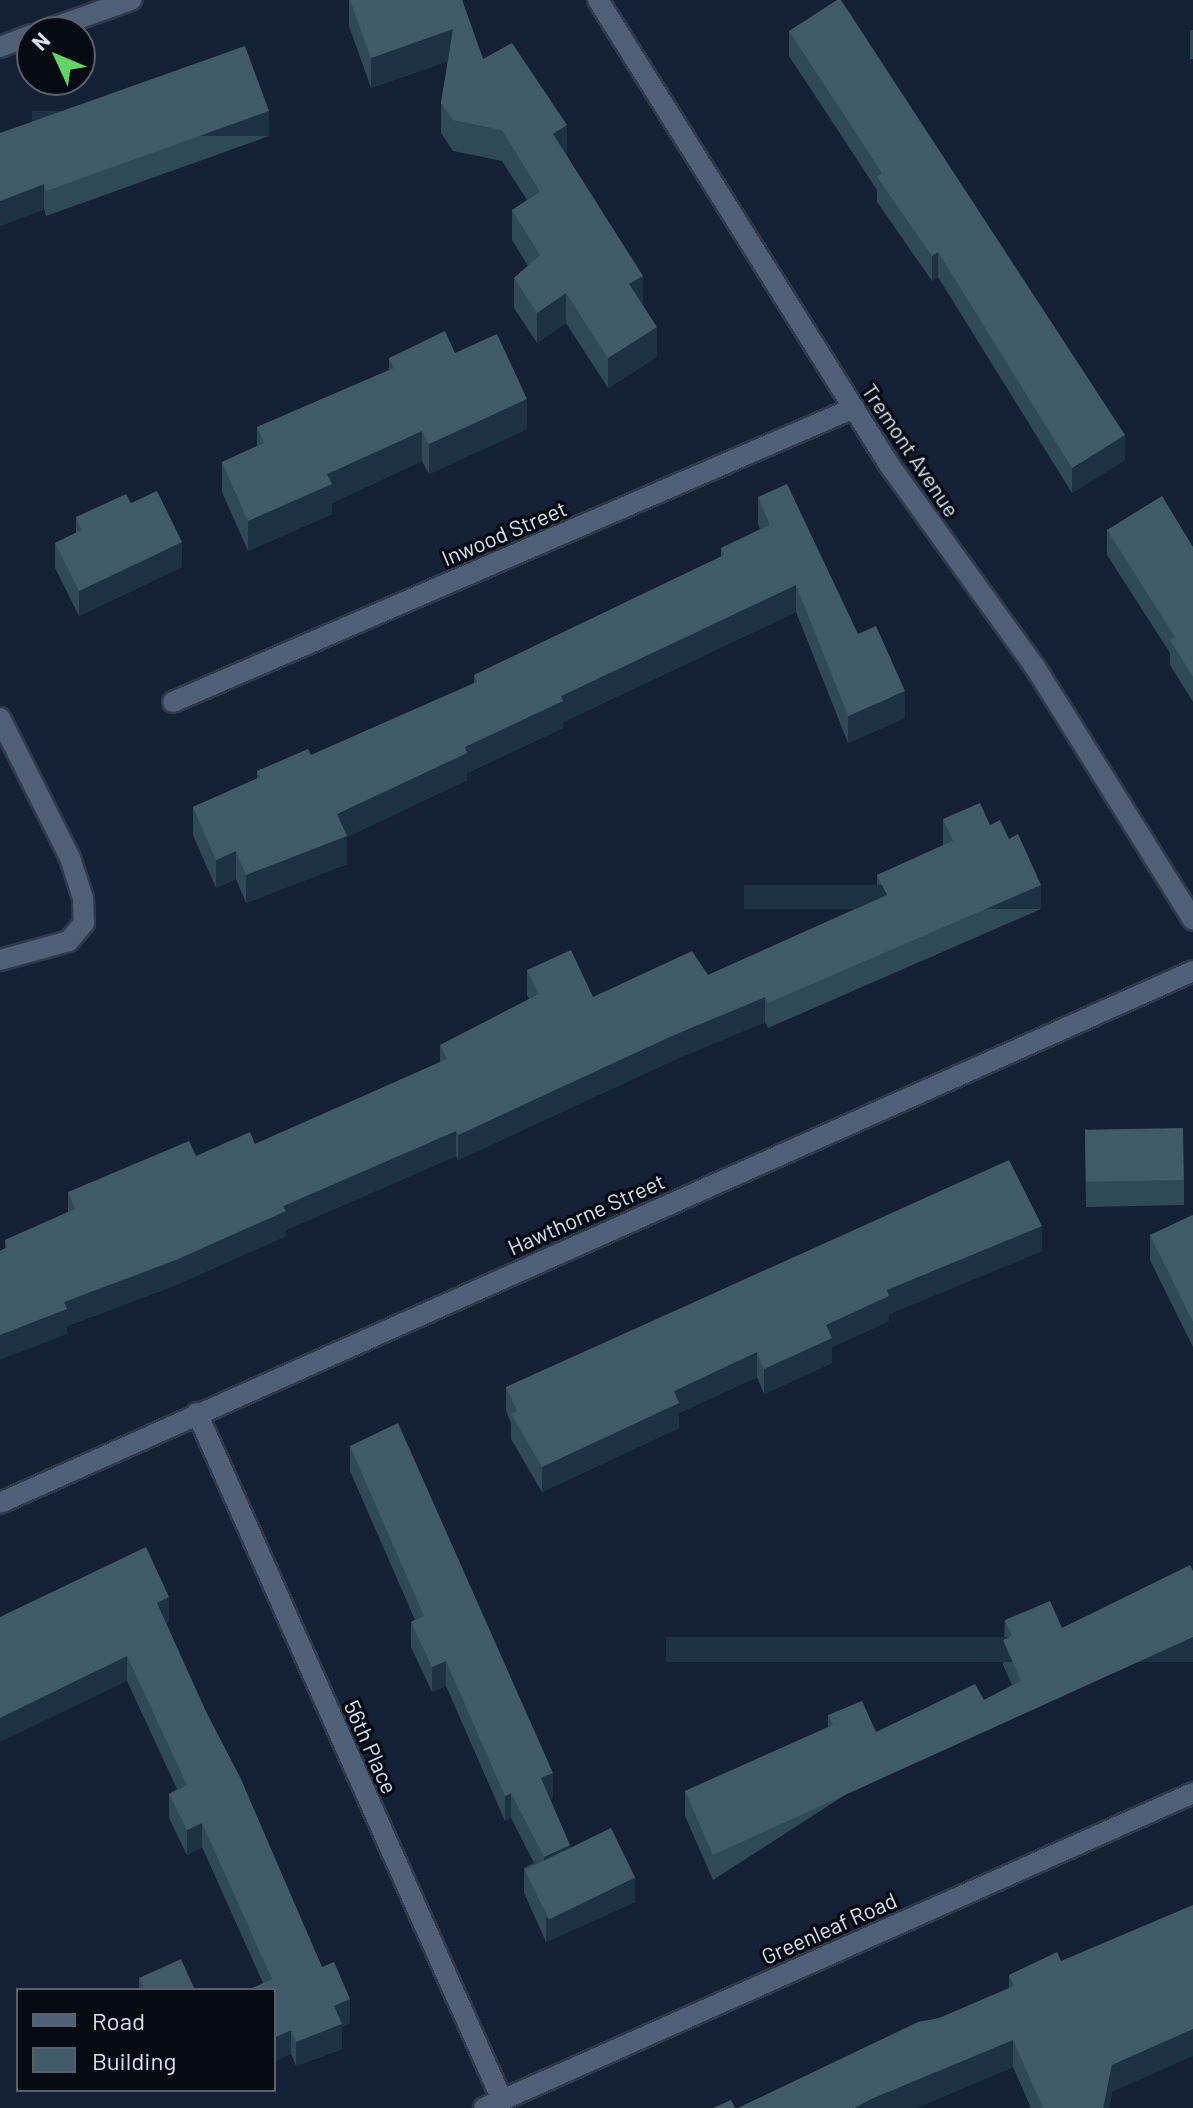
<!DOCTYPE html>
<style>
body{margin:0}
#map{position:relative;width:1193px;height:2108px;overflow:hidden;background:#132035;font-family:Barlow,sans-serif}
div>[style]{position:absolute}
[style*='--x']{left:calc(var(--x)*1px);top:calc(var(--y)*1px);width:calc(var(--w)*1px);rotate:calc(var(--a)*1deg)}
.roads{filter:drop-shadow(2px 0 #30394a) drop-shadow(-2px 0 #30394a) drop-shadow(0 2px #30394a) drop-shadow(0 -2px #30394a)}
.minor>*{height:20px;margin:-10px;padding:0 10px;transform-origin:10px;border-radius:10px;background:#4f5f77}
.wall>*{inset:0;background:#2f4959;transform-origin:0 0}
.shaded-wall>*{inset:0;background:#1c3244;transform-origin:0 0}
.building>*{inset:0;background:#415a69;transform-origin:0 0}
span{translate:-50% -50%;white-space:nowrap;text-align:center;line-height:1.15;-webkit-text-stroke:7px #050a13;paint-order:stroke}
.street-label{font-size:22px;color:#d8e1ef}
.legend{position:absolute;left:16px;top:1988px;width:260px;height:104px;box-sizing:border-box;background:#050a13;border:2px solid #59606b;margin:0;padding:10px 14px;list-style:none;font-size:24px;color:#d8e1ef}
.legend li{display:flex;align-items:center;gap:16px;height:40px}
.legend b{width:40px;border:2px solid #59606b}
.north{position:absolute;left:16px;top:16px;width:80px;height:80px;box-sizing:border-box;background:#050a13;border:2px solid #59606b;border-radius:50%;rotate:314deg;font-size:22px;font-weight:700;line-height:32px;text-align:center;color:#d8e1ef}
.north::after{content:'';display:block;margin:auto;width:28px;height:36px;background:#63d468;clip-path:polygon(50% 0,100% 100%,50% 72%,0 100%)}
</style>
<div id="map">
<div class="roads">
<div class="minor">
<i style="--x:598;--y:0;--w:550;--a:57.93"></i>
<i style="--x:890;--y:466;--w:248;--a:54.2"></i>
<i style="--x:1035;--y:667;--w:298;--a:58"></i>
<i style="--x:41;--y:32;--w:96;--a:-19.6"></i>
<i style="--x:0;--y:47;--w:34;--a:-21"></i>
<i style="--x:173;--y:702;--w:742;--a:-23.35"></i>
<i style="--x:0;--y:718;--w:157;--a:63.4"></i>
<i style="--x:70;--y:858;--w:42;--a:72"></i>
<i style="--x:83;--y:898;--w:25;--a:88"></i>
<i style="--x:84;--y:923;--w:23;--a:130"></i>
<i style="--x:69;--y:941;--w:72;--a:164.6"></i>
<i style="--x:197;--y:1413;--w:752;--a:66.06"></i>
<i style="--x:0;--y:1503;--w:1306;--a:-24.03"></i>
<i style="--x:484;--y:2108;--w:776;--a:-23.95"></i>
</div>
</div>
<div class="wall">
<i style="clip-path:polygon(349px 0,462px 0,483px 59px,567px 155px,643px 304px,657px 357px,608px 388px,566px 323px,537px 343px,514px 308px,514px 278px,528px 266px,512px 240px,512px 210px,527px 200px,502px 161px,453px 151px,441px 133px,441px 103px,448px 61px,371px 88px,349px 26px)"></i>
<i style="left:1193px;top:30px;width:29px;height:3px;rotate:90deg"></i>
<i style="clip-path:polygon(789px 31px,1125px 460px,1072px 493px,938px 277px,932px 281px,877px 202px,877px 190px,789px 56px)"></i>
<i style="clip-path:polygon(0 133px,269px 136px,46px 216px,44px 209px,0 226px)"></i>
<i style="clip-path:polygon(455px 353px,527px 429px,429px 474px,422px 461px,332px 503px,332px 514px,248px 551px,222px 492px,222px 462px,257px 446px,257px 427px,389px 370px,389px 358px)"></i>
<i style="clip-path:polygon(758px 497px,858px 634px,905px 718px,848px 743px,796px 612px,563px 722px,563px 728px,467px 773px,467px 780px,347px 837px,347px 864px,246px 903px,236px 879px,216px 888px,193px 835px,193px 807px,257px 779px,257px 771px,311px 755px,474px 683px,474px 675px,721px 557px,721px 548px,760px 529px,758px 524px)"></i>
<i style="clip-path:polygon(131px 503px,182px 567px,79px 616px,55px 568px,55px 543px,76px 533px,76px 517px)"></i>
<i style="clip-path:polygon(1107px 530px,1193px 547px,1193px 702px,1170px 665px,1170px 653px,1107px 555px)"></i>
<i style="clip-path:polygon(943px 819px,990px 825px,1041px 909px,768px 1028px,765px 1022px,674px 1060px,458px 1160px,456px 1156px,286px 1230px,286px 1236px,176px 1285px,67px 1326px,67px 1334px,5px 1249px,5px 1240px,68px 1212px,68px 1192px,196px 1156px,255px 1144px,440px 1062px,440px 1045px,529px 999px,527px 995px,527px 970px,593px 997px,708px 975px,877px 899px,877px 875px,943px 845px)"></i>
<i style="clip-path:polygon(1085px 1129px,1184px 1180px,1184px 1205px,1086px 1207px)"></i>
<i style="clip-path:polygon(1193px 1215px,1193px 1347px,1150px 1260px,1150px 1235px)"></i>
<i style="clip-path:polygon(1042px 1251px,889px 1314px,889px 1321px,832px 1347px,832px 1363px,764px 1394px,757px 1377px,679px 1413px,679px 1428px,542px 1492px,511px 1439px,511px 1423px,506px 1411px,506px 1387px)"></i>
<i style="clip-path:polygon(350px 1446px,553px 1798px,550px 1799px,570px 1847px,635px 1902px,546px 1942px,524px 1893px,524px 1868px,534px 1863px,511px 1818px,505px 1821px,446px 1686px,432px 1692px,411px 1647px,411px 1622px,415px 1620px,350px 1471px)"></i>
<i style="clip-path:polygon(1193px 1571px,713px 1880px,685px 1816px,685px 1791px,828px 1727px,828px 1715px,876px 1732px,984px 1700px,1012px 1685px,1003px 1665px,1005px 1620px,1062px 1628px)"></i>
<i style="clip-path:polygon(0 1617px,169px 1621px,166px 1623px,322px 1967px,350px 2023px,342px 2027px,342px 2049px,296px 2066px,263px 1983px,202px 1847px,187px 1855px,169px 1818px,169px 1794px,177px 1789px,127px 1681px)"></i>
<i style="clip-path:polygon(1009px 1975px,1112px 2092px,1109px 2108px,1031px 2108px,1013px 2067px,916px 2108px,738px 2108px,1009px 1988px)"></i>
<i style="clip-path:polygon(139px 1978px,195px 1990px,139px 1990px)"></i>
</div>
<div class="shaded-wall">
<i style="clip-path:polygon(453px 29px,453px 59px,371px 88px,371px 58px)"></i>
<i style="left:269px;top:111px;width:25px;height:237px;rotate:90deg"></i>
<i style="clip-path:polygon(567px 125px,567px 155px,553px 165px,553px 134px)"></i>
<i style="clip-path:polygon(44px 184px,44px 209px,0 226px,0 201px)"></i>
<i style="clip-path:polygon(938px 252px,938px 277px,932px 281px,932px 256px)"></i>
<i style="clip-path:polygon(643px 276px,643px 306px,629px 284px)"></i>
<i style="clip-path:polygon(566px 293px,566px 323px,537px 343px,537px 313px)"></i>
<i style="clip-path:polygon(657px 327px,657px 357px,608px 388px,608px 358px)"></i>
<i style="clip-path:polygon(527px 399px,527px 429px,429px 474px,429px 444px)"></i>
<i style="clip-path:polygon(422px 431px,422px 461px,332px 503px,332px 514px,248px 551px,248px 521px,327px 474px)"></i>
<i style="clip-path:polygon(1125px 435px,1125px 460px,1072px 493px,1072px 468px)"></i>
<i style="clip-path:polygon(182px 542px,182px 567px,79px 616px,79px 591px)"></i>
<i style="clip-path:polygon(796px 585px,796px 612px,563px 722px,563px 728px,467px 773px,467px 780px,347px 837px,347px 864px,246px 903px,246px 875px,337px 814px,561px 696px)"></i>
<i style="clip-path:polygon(905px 691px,905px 718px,848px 743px,848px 716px)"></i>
<i style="clip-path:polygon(236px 851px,236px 879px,216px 888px,216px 860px)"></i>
<i style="left:1041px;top:885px;width:24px;height:297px;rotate:90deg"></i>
<i style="clip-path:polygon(765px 997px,765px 1022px,674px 1060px,458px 1160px,458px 1135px,674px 1035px)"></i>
<i style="clip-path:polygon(456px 1131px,456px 1156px,286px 1230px,286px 1236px,176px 1285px,67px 1326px,67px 1334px,0 1360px,0 1335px,64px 1302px)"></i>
<i style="clip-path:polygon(1042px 1226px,1042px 1251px,889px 1314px,889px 1321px,832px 1347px,832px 1363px,764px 1394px,764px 1369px,826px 1325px,887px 1290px)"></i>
<i style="clip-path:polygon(757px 1352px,757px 1377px,679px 1413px,679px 1428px,542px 1492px,542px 1467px,674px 1391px)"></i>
<i style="clip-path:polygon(169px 1597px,169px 1621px,157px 1627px,157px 1603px)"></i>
<i style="left:1193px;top:1637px;width:25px;height:527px;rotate:90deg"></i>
<i style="clip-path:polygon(127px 1656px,127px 1681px,0 1742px,0 1718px)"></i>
<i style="clip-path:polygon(446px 1661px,446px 1686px,432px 1692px,432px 1667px)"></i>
<i style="clip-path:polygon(553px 1773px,553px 1798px,541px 1803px,541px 1778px)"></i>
<i style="clip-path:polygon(511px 1793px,511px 1818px,505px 1821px,505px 1796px)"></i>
<i style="clip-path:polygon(202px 1823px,202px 1847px,187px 1855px,187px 1830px)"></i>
<i style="clip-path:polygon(570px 1845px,570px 1869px,544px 1882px,544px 1857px)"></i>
<i style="clip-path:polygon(635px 1877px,635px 1902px,546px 1942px,546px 1918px)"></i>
<i style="clip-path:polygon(350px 1999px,350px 2023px,342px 2027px,342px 2049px,296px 2066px,296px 2042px,334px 2006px)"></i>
<i style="clip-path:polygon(1193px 2029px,1193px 2056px,1112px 2092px,1109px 2108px,1103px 2108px,1112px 2065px)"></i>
<i style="clip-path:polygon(291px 2030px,291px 2054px,274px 2062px,274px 2038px)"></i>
<i style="clip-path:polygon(1013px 2040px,1013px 2067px,916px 2108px,854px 2108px,871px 2099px)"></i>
</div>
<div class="building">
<i style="clip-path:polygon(350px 0,462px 0,483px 59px,512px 43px,567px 125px,553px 134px,643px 276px,629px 284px,657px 327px,608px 358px,566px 293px,537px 313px,514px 278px,540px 255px,512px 210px,540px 192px,502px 130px,453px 120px,441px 103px,453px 29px,371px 58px)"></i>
<i style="clip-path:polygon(837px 0,841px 0,1125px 435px,1072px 468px,938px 252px,932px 256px,877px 177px,882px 173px,789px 31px)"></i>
<i style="clip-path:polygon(245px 46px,269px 111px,46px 191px,44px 184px,0 201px,0 133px)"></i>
<i style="clip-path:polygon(445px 331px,455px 353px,497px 334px,527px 399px,429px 444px,422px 431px,327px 474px,332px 484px,248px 521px,222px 462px,264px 443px,257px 427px,394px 368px,389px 358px)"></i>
<i style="clip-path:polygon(787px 484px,858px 634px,876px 626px,905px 691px,848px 716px,796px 585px,561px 696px,563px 701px,465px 747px,467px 753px,337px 814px,347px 836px,246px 875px,236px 851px,216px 860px,193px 807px,260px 777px,257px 771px,308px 749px,311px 755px,477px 682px,474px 675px,724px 555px,721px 548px,770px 525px,758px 497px)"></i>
<i style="clip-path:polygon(157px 491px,182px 542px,79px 591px,55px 543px,81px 530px,76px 517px,126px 494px,131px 503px)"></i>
<i style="clip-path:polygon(1162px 496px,1193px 547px,1193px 677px,1170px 640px,1175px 637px,1107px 530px)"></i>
<i style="clip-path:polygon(980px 803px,990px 825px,1000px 820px,1009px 839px,1018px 834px,1041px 885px,768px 1003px,765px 997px,674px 1035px,458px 1135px,456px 1131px,283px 1206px,286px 1211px,176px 1260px,64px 1302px,67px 1309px,0 1335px,0 1251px,7px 1247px,5px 1240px,75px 1209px,68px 1192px,189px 1141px,196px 1156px,250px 1132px,255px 1144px,447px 1059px,440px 1045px,539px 994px,527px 970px,571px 950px,593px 997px,692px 951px,708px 975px,887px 895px,877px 875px,953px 841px,943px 819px)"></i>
<i style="left:1183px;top:1128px;width:52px;height:98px;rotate:89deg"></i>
<i style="clip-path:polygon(1009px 1160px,1042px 1226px,887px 1290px,889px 1296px,826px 1325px,832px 1338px,764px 1369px,757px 1352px,674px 1391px,679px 1403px,542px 1467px,511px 1414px,517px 1411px,506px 1387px)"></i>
<i style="clip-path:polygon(1193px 1215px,1193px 1322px,1150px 1235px)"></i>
<i style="clip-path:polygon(398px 1423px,553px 1773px,541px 1778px,570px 1845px,544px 1857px,511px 1793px,505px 1796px,446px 1661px,432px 1667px,411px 1622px,424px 1616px,350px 1446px)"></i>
<i style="clip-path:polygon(146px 1547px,169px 1597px,157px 1603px,204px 1708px,240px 1777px,322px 1967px,334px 1962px,350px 1999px,334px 2006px,342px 2024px,296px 2042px,291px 2030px,274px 2038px,274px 1990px,248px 1990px,272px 1979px,202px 1823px,187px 1830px,169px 1794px,187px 1785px,127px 1656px,0 1718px,0 1617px)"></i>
<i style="clip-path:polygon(1190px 1565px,1193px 1571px,1193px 1637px,713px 1855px,685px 1791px,833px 1725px,828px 1715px,862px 1701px,876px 1732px,975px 1684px,984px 1700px,1021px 1681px,1003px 1640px,1012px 1636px,1005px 1620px,1050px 1601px,1062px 1628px)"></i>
<i style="left:611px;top:1828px;width:55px;height:96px;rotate:64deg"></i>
<i style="clip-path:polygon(1193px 1905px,1193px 2029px,1112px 2065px,1103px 2108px,1043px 2108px,1013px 2040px,871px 2099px,854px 2108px,738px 2108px,918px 2022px,939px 2018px,1014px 1986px,1009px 1975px,1057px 1952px,1061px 1961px)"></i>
<i style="clip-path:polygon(181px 1959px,195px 1990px,145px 1990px,139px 1978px)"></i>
<i style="clip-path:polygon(731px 2100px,735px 2108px,713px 2108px)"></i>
</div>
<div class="street-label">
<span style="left:911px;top:450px;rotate:56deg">Tremont Avenue</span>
<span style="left:504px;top:533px;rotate:-23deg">Inwood Street</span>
<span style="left:586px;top:1214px;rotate:-24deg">Hawthorne Street</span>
<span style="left:371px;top:1747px;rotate:66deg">56th Place</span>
<span style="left:829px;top:1928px;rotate:-24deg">Greenleaf Road</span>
</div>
<ul class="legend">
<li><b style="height:10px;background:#4f5f77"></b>Road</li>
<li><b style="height:22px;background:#415a69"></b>Building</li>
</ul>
<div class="north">N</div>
</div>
